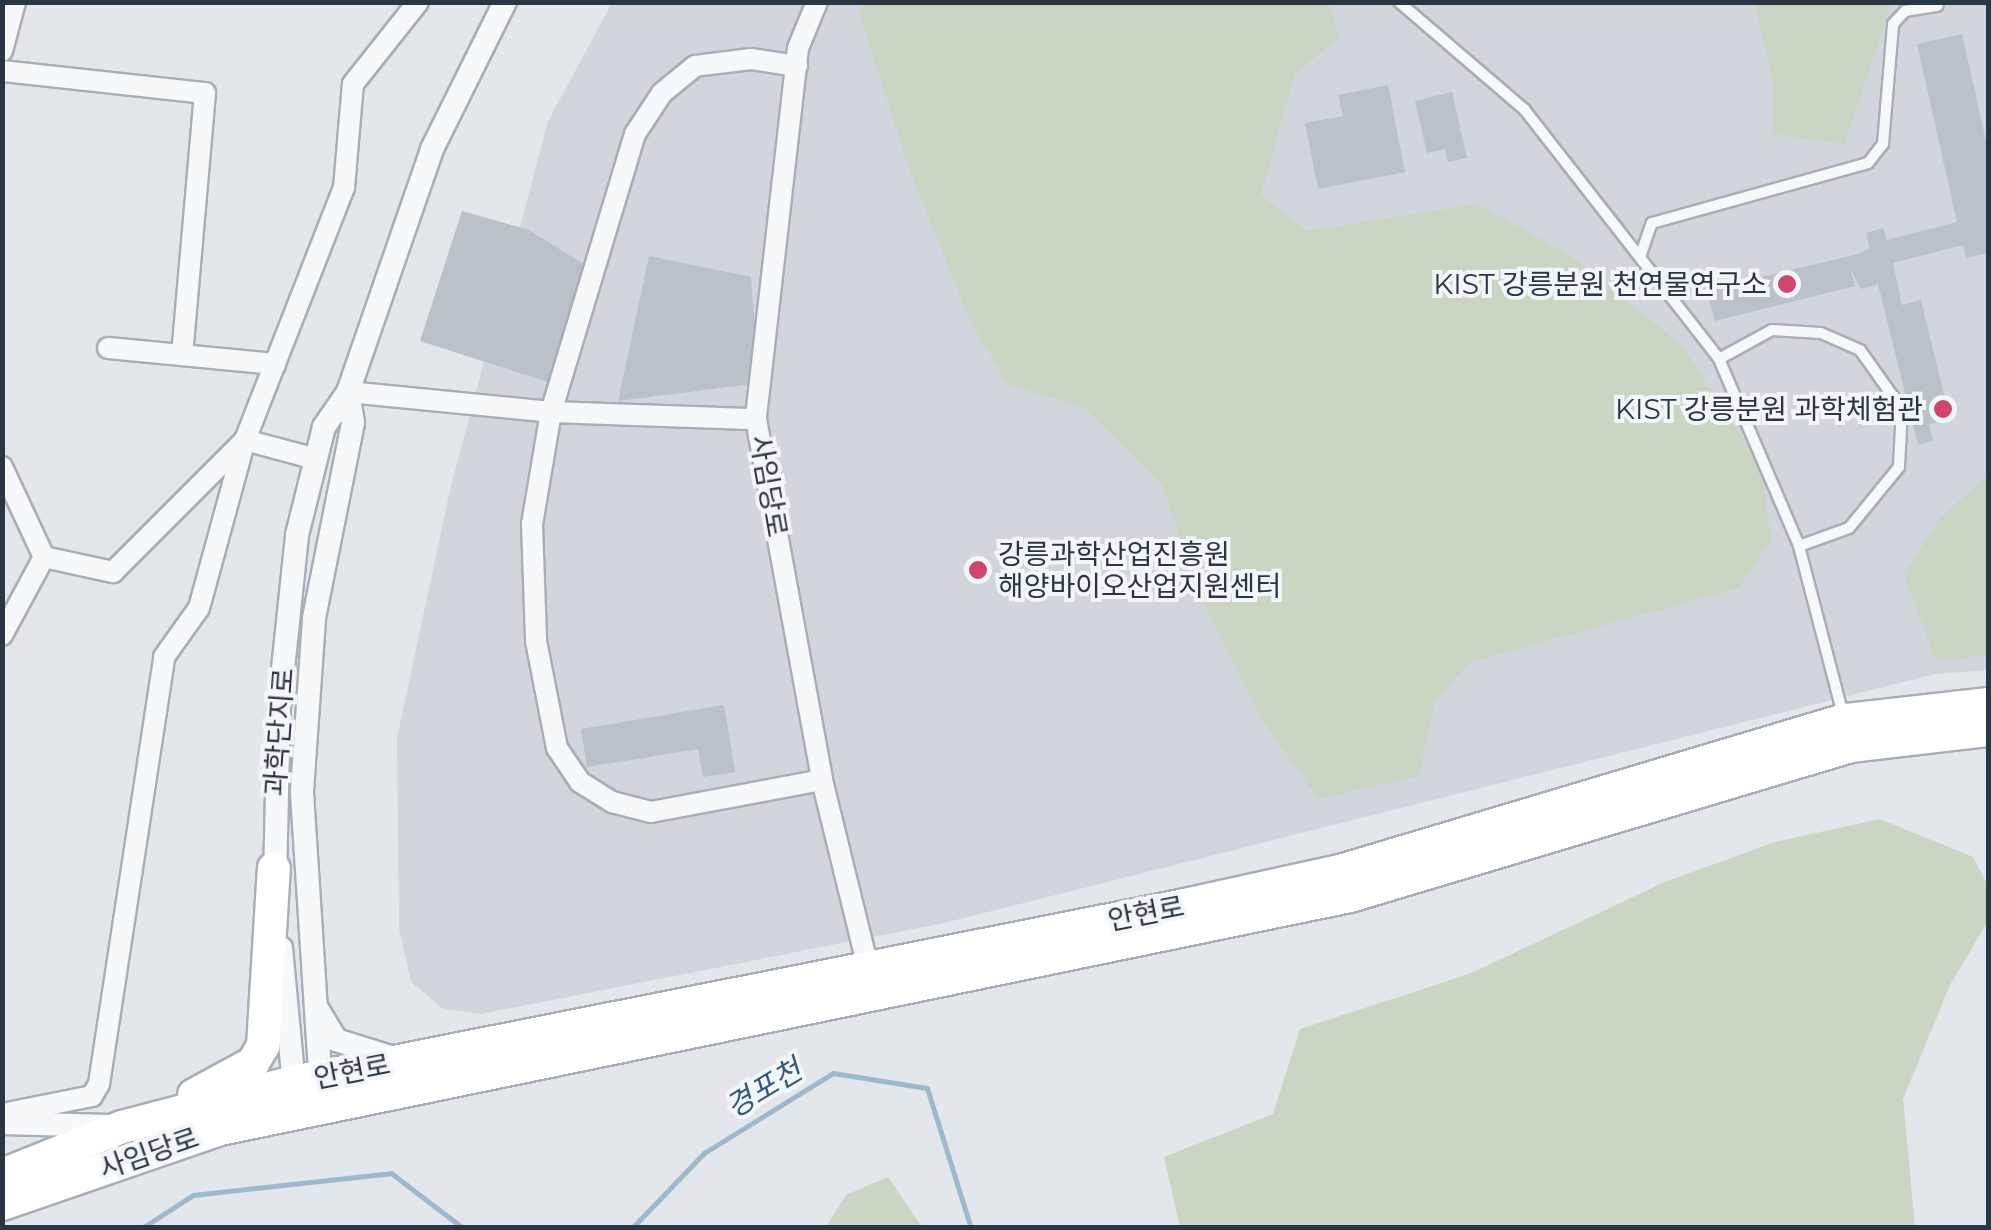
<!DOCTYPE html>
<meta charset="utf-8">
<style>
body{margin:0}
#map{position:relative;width:1991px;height:1230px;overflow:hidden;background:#e3e7eb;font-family:Montserrat,"Noto Sans KR",sans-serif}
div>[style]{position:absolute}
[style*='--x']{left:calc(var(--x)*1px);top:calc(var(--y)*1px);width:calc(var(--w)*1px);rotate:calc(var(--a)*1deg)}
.built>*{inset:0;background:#d1d6dd}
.green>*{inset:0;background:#cad5c4}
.stream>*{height:5px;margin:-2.5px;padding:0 2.5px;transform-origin:2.5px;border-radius:2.5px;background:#9eb8cc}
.building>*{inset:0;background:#bac1c9}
.roads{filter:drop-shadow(2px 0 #a8aeb6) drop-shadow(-2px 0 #a8aeb6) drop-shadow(0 2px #a8aeb6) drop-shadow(0 -2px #a8aeb6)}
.service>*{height:10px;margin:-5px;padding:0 5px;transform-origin:5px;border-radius:5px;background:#f6f8f9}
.minor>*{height:20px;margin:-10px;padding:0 10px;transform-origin:10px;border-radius:10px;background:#f6f8f9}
.tertiary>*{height:22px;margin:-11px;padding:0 11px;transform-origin:11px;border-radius:11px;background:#f6f8f9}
.trunk>*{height:32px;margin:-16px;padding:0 16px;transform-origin:16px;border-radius:16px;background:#fff}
.dots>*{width:28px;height:28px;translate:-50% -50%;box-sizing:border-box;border:5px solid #f3f6f8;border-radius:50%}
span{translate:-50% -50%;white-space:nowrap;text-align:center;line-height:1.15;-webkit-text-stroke:8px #f3f6f8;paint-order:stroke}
.poi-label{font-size:28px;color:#2a3644}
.right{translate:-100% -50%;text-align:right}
.left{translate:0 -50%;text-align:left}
.street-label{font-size:28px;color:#2a3644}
.water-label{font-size:30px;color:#335979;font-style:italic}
.frame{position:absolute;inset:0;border:5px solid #2a3644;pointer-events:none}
</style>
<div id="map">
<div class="built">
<i style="clip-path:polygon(612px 3px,1988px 3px,1988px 670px,1935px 674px,944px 923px,481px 1014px,443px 1009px,411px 982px,399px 928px,397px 738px,450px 490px,548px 121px)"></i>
</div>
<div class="green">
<i style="clip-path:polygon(864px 2px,1329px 3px,1339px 37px,1294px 75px,1261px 195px,1306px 231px,1477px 204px,1571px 256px,1682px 345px,1761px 466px,1771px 540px,1739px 588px,1470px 662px,1434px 703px,1419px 776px,1318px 799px,1263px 721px,1200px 596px,1162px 484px,1084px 408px,1007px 384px,969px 318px,908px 166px,859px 11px)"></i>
<i style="clip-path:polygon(1755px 3px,1892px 3px,1844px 144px,1773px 134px,1774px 84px)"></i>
<i style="clip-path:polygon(1988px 475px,1988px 655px,1936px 661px,1904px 574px,1941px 517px)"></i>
<i style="clip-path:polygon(1880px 819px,1973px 857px,1988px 886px,1988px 921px,1950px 985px,1903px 1099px,1915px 1227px,1180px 1227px,1164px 1157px,1273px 1114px,1300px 1029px,1469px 974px,1665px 882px,1775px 842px)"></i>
<i style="clip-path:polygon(888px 1177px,922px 1227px,826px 1227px,846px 1195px)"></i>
</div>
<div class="stream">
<i style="--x:142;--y:1228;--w:61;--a:-32.9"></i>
<i style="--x:193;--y:1195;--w:199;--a:-6.3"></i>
<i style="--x:391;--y:1173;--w:91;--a:37.4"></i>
<i style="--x:632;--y:1228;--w:104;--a:-46.2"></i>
<i style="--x:704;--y:1153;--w:152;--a:-31.8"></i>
<i style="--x:833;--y:1073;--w:95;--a:9.1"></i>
<i style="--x:927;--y:1088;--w:147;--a:72.6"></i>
</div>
<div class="building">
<i style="clip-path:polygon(1962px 34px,1988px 150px,1988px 253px,1966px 258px,1963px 245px,1893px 263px,1902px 305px,1921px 300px,1950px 419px,1929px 424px,1933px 441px,1918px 445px,1878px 284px,1861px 289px,1851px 270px,1855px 286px,1715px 321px,1706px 290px,1858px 254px,1870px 248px,1866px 233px,1883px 228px,1887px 240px,1957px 222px,1917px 44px)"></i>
<i style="clip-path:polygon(1388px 85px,1405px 172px,1318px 189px,1305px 123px,1343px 116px,1338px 95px)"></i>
<i style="clip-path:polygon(1452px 92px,1467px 158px,1448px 162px,1445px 149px,1427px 153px,1415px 101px)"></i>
<i style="clip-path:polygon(462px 211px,529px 230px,585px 265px,548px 382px,420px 341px)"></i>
<i style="clip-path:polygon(649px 256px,751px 277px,759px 383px,618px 401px)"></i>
<i style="clip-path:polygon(724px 705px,735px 772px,703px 777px,698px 749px,587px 767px,581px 729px)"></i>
</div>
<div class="roads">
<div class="service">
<i style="--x:1399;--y:2;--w:165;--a:40.6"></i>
<i style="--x:1524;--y:109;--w:317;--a:52"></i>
<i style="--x:1719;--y:359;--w:203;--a:66.8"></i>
<i style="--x:1799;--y:546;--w:175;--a:75.4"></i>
<i style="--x:1640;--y:257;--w:36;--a:-71"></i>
<i style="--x:1652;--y:223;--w:224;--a:-15.5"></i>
<i style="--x:1868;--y:163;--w:24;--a:-52"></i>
<i style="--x:1883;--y:144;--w:120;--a:-85.2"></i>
<i style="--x:1893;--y:24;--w:18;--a:-47"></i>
<i style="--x:1905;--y:11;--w:33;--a:-9"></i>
<i style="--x:1719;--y:359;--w:60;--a:-28.7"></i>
<i style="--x:1772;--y:330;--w:49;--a:3.5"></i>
<i style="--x:1821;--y:333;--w:43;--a:23.6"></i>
<i style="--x:1860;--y:350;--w:72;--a:54.6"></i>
<i style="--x:1902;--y:409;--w:58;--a:93"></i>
<i style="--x:1899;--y:467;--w:79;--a:129.3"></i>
<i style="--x:1849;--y:528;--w:53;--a:160.2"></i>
</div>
<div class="minor">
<i style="--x:817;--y:2;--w:50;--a:112.4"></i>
<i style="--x:798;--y:48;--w:373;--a:96.5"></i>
<i style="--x:756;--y:419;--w:367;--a:79.6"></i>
<i style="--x:822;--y:780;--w:193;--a:76.2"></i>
<i style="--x:2;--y:51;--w:51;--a:-75.1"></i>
<i style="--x:797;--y:66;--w:47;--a:-171.3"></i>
<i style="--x:751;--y:59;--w:56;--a:172.9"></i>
<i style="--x:695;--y:66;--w:43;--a:140.7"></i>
<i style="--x:662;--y:93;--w:49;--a:123.4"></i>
<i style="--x:635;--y:134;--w:290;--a:106.8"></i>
<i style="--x:551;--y:412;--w:114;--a:99.6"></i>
<i style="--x:532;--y:524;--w:117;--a:88"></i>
<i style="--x:536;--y:641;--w:109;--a:78.9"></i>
<i style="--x:557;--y:748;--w:41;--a:55.9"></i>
<i style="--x:580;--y:782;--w:38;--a:32"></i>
<i style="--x:612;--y:802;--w:40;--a:14.4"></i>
<i style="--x:651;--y:812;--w:174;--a:-10.6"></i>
<i style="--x:2;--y:71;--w:204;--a:6.2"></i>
<i style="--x:205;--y:93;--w:263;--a:95"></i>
<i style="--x:108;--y:348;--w:168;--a:5.5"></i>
<i style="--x:348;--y:392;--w:204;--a:5.6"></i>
<i style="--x:551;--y:412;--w:205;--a:2"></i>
<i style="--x:2;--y:467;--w:99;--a:65"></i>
<i style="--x:2;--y:635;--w:89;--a:-61.7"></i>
<i style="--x:44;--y:557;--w:71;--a:12.3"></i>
<i style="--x:113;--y:572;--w:187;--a:-45"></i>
<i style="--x:245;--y:440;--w:73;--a:15"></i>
<i style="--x:2;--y:1114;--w:92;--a:-11.3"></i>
<i style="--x:92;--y:1096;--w:14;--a:-60"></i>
<i style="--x:99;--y:1084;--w:432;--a:-81.3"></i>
<i style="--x:164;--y:657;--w:60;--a:-54.5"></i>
<i style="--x:199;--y:608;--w:174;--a:-74.7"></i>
<i style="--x:245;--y:440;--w:271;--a:-68.6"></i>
<i style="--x:344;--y:188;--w:104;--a:-85.1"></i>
<i style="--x:353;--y:84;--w:105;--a:-51.6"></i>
</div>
<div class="tertiary">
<i style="--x:275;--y:881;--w:174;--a:-88.7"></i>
<i style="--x:279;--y:707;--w:173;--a:-84"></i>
<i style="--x:297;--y:535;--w:111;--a:-76"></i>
<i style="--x:324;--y:427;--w:42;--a:-55.6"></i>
<i style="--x:348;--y:392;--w:257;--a:-70.9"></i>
<i style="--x:432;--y:149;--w:164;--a:-63.6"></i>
<i style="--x:281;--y:948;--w:148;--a:84.6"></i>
<i style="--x:318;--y:1010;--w:35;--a:59"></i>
<i style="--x:336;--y:1040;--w:58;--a:17.2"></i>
<i style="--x:321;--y:1087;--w:297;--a:-93.7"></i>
<i style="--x:302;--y:791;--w:173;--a:-86"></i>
<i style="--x:314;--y:618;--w:199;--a:-78.7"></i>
<i style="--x:353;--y:423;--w:31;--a:-99"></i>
<i style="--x:2;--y:1123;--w:107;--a:1.6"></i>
</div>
<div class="trunk">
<i style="--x:194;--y:1095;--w:67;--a:-28.5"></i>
<i style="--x:253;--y:1063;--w:20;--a:-60"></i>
<i style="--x:263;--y:1046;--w:178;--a:-86.5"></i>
<i style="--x:2;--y:1175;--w:129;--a:-21.8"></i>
<i style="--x:122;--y:1127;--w:177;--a:-14.7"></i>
<i style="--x:293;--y:1082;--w:909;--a:-11.22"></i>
<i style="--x:1185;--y:905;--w:159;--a:-12.4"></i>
<i style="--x:1340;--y:871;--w:527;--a:-16.65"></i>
<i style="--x:1845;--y:720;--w:144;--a:-6.4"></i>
<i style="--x:2;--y:1204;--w:231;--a:-19"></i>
<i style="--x:220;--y:1129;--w:1154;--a:-11.65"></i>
<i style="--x:1350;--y:896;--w:523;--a:-16.67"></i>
<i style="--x:1851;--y:746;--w:138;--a:-6.7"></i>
</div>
</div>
<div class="dots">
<i style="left:1787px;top:284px;background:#d14769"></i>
<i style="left:1943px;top:409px;background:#d14769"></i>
<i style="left:978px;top:570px;background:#d14769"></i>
</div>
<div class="poi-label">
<span class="right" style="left:1767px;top:284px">KIST 강릉분원 천연물연구소</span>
<span class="right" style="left:1923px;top:409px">KIST 강릉분원 과학체험관</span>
<span class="left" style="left:998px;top:570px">강릉과학산업진흥원<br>해양바이오산업지원센터</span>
</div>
<div class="street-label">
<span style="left:769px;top:486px;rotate:80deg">사임당로</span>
<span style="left:279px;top:732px;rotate:-86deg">과학단지로</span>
<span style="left:1146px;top:913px;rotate:-11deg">안현로</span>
<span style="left:352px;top:1071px;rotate:-11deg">안현로</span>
<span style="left:149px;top:1153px;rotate:-19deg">사임당로</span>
</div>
<div class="water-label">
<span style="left:764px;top:1089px;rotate:-31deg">경포천</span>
</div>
<div class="frame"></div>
</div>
